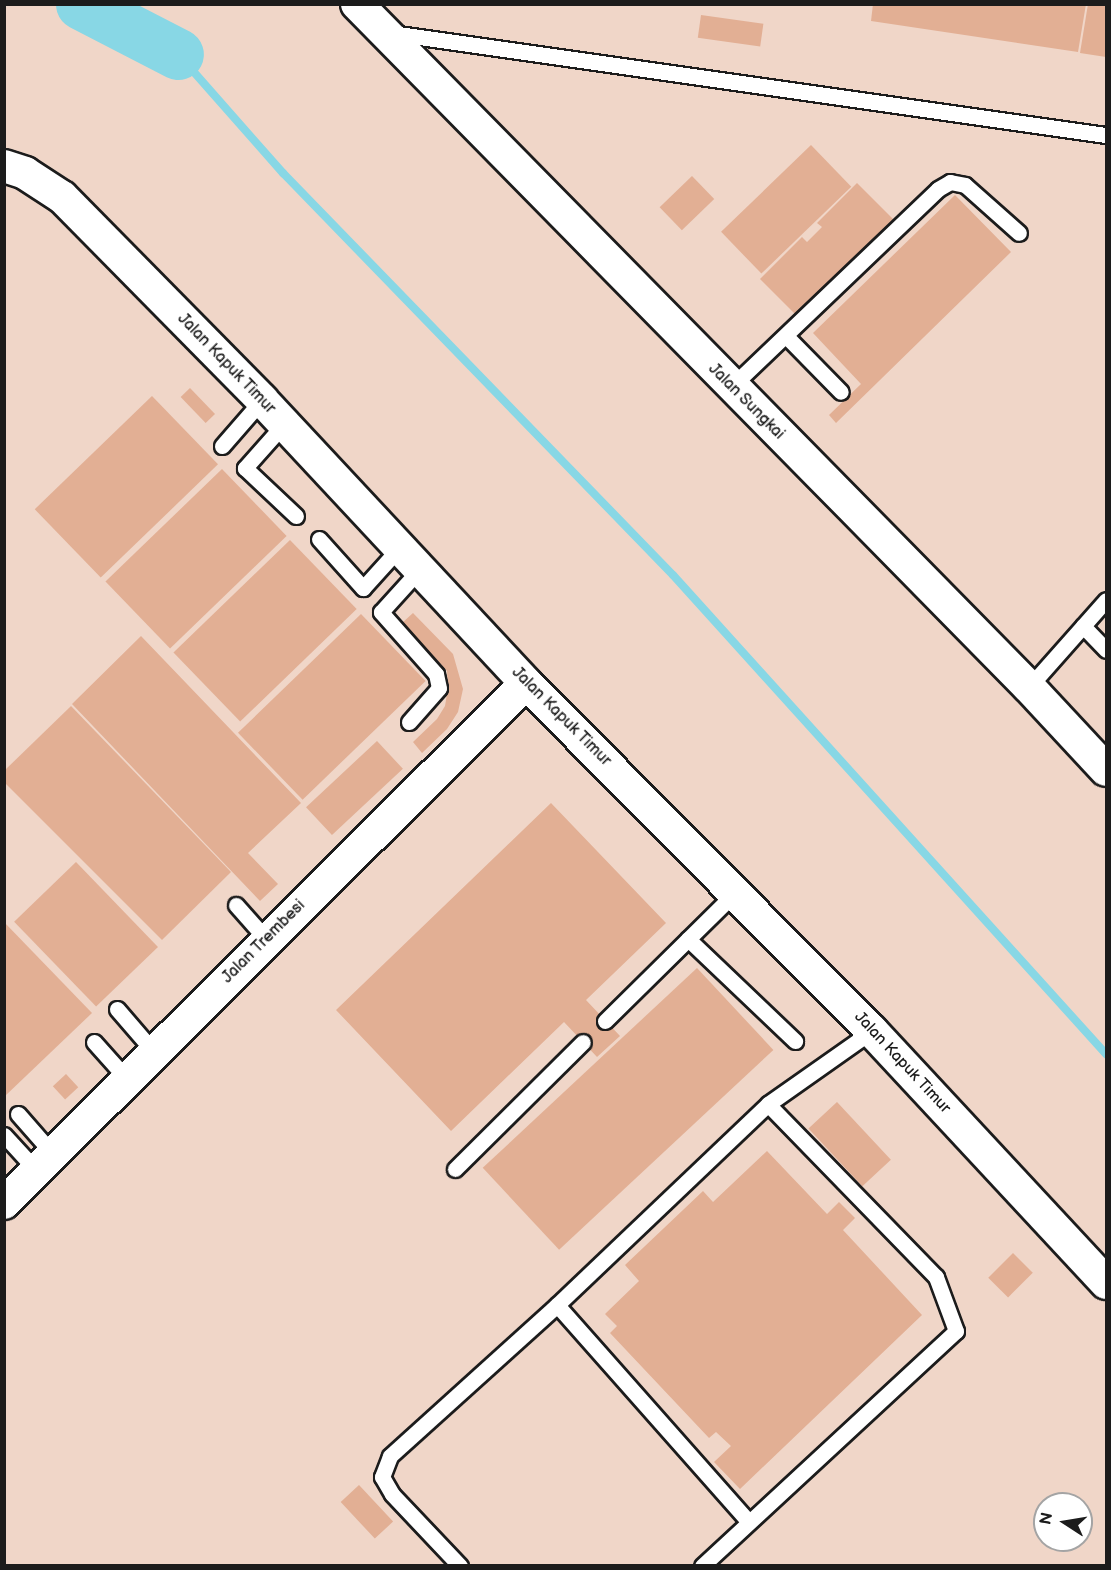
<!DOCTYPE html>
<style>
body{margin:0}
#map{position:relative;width:1111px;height:1570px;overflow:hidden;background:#f6e7df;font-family:"Balsamiq Sans",sans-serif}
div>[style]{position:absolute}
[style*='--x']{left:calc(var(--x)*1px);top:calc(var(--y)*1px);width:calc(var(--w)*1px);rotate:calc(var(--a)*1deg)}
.built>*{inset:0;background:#f0d6c8}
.stream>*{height:8px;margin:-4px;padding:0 4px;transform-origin:4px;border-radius:4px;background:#88d7e5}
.river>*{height:51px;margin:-25.5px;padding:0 25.5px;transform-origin:25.5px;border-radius:25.5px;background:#88d7e5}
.building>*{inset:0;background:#e2af94;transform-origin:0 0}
.roads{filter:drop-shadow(2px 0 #1c1c1c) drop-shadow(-2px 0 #1c1c1c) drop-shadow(0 2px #1c1c1c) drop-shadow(0 -2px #1c1c1c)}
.lane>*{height:15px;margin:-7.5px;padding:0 7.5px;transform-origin:7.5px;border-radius:7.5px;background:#fff}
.street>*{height:32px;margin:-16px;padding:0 16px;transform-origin:16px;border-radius:16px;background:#fff}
span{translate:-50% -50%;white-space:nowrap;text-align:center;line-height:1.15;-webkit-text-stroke:4.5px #fff;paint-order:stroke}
.street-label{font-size:16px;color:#1c1c1c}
.frame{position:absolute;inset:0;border:6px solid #1c1c1c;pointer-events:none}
.north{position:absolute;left:1033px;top:1492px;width:60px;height:60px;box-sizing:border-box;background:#fff;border:2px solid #a4a4a4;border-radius:50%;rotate:282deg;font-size:16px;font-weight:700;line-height:24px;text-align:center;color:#1c1c1c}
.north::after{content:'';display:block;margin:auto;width:21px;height:27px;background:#1c1c1c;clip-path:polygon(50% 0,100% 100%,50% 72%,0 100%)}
</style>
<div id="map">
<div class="built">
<i style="clip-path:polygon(evenodd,5px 5px,1106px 5px,1106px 1565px,5px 1566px,5px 5px,1045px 1504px,1081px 1504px,1081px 1540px,1045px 1540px,1045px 1504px)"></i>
</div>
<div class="stream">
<i style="--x:178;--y:54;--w:159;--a:48.6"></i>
<i style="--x:283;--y:173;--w:560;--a:45.87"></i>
<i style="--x:673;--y:575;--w:646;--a:47.89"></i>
</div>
<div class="river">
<i style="--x:81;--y:4;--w:109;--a:27.3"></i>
</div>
<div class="building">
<i style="clip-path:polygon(873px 4px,1086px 4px,1078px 52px,871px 21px)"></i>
<i style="clip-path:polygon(1088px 4px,1106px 4px,1106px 57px,1080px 53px)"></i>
<i style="left:701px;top:15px;width:63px;height:23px;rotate:8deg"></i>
<i style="left:811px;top:145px;width:58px;height:125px;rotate:46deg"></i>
<i style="left:692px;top:176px;width:32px;height:45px;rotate:46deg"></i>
<i style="clip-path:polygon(857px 183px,897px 223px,800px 319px,760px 279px,802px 237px,807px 242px,822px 227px,817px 223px)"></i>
<i style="clip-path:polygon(955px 195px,1011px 252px,836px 423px,829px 415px,861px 384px,813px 333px)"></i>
<i style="left:190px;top:388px;width:36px;height:13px;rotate:46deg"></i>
<i style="left:152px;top:396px;width:95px;height:163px;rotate:46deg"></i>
<i style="left:222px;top:469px;width:93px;height:162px;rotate:46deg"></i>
<i style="left:290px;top:540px;width:96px;height:162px;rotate:46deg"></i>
<i style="clip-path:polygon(413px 613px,453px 654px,463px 689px,458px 712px,447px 729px,422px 753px,413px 742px,437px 719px,445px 706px,448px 688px,447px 671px,402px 623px)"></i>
<i style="left:361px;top:614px;width:93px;height:171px;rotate:46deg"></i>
<i style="clip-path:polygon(141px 636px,301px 803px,248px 853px,278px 884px,260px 901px,72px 704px)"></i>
<i style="clip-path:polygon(71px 706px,231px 872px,162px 940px,4px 782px,4px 771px)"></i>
<i style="left:377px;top:741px;width:38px;height:97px;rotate:47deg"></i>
<i style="clip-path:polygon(551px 803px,666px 923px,586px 1000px,620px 1036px,597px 1057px,564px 1022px,451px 1131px,336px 1010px)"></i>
<i style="left:76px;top:862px;width:118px;height:86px;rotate:46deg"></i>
<i style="clip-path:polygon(4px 922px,92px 1013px,4px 1097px)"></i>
<i style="left:697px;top:968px;width:112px;height:293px;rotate:47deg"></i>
<i style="left:66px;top:1074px;width:18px;height:18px;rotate:47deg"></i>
<i style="left:837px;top:1102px;width:79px;height:39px;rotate:47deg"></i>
<i style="clip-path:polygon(767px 1151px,827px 1214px,839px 1202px,855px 1218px,843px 1230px,922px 1315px,740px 1489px,714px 1462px,731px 1446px,716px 1432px,709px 1438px,610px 1333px,617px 1326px,605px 1314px,639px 1281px,625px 1265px,703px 1191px,713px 1202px)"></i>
<i style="left:1013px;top:1253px;width:28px;height:35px;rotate:45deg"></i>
<i style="left:359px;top:1485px;width:50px;height:25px;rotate:47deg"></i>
</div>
<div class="roads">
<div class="lane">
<i style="--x:391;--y:33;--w:722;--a:8.12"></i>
<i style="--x:786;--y:336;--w:78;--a:45.5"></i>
<i style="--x:731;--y:387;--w:286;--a:-43.7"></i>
<i style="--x:938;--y:189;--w:14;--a:-30"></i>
<i style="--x:950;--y:182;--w:15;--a:11"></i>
<i style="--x:965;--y:185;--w:72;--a:41.6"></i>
<i style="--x:284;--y:424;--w:59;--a:131.6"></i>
<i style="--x:245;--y:468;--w:70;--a:43.3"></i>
<i style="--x:222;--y:446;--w:61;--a:-49"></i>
<i style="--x:319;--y:539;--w:66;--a:48.1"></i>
<i style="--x:363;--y:588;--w:55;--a:-47.9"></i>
<i style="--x:1083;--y:626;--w:33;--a:46"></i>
<i style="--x:1029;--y:687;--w:116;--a:-48.5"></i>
<i style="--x:409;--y:722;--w:45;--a:-48.6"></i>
<i style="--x:439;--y:688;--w:14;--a:-102"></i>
<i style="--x:436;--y:674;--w:83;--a:-131.6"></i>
<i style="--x:381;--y:612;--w:58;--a:-47.8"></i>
<i style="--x:236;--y:905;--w:47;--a:48.5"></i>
<i style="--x:688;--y:939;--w:148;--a:43.6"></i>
<i style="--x:117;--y:1009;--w:57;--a:49.3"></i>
<i style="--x:605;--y:1021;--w:182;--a:-44.6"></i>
<i style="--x:94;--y:1042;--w:50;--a:48.3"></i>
<i style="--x:18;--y:1114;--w:53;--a:48.8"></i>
<i style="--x:4;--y:1135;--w:49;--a:47.5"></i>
<i style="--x:455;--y:1169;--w:180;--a:-44.8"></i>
<i style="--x:557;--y:1305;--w:287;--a:48.5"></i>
<i style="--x:460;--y:1566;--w:99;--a:-133.4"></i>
<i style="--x:392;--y:1494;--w:20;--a:-120"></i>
<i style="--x:382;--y:1477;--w:22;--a:-69"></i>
<i style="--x:390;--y:1456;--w:225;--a:-42.1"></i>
<i style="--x:557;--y:1305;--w:291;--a:-43.6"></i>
<i style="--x:768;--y:1104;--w:127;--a:-35.1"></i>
<i style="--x:702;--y:1566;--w:346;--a:-42.8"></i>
<i style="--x:956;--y:1331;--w:58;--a:-110.3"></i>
<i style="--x:936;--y:1277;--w:241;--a:-134.2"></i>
</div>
<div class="street">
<i style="--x:357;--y:4;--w:958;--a:45.47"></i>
<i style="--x:1029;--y:687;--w:113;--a:47.1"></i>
<i style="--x:4;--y:166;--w:22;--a:18"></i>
<i style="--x:25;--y:173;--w:44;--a:33"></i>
<i style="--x:62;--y:197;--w:285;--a:45.4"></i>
<i style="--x:262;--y:400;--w:387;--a:47"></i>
<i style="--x:526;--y:683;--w:491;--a:45.2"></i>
<i style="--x:872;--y:1031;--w:344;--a:47.1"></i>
<i style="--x:4;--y:1203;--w:737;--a:-44.89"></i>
</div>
</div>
<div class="street-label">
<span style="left:226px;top:364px;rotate:46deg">Jalan Kapuk Timur</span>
<span style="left:746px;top:402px;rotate:45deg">Jalan Sungkai</span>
<span style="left:561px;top:717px;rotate:45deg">Jalan Kapuk Timur</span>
<span style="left:264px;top:942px;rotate:-45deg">Jalan Trembesi</span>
<span style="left:902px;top:1063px;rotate:47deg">Jalan Kapuk Timur</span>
</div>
<div class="frame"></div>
<div class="north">N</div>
</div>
